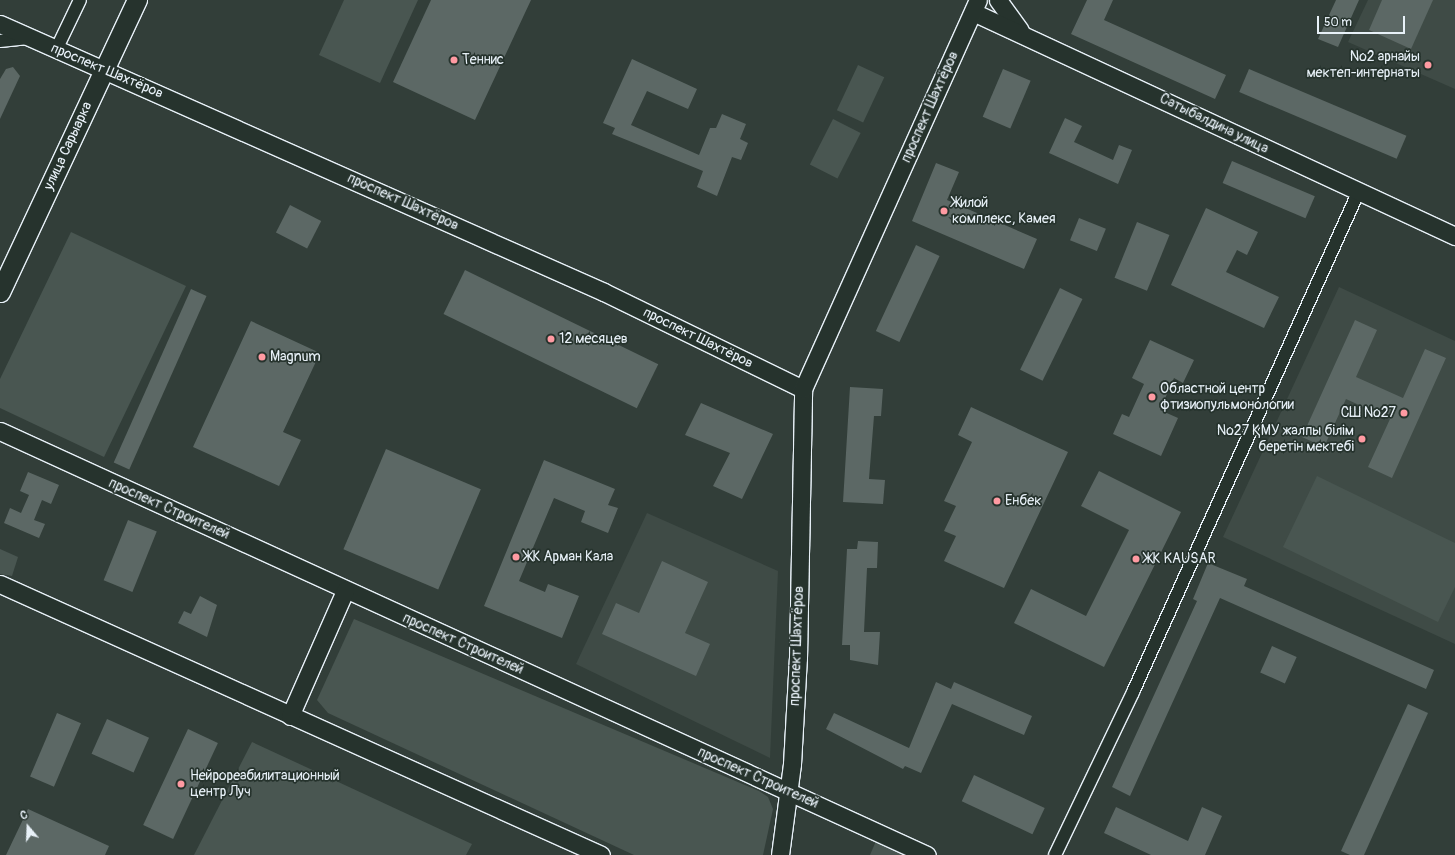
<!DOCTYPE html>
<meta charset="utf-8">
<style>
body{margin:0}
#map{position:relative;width:1455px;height:855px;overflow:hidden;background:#323e39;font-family:Pangolin,sans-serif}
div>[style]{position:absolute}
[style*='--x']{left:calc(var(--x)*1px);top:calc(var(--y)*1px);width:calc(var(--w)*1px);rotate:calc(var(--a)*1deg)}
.built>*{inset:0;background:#3f4b46}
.green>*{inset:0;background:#495651;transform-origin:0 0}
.building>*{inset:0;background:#5c6865;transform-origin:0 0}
.roads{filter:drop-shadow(1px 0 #e8f1f8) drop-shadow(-1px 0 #e8f1f8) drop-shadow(0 1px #e8f1f8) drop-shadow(0 -1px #e8f1f8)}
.street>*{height:12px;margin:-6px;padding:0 6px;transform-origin:6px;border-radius:6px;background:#26332d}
.secondary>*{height:17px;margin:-8.5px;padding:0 8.5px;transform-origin:8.5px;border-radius:8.5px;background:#26332d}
.primary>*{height:19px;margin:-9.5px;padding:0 9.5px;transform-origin:9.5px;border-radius:9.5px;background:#26332d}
.dots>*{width:11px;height:11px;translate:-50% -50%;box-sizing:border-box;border:2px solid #26332d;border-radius:50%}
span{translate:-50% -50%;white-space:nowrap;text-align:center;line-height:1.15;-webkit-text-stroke:3.5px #26332d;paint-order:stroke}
.poi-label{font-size:14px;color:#e8f1f8}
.right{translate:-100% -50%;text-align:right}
.left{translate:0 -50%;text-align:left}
.street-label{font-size:14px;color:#e8f1f8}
.north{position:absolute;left:8px;top:807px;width:40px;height:40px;-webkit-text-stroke:3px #26332d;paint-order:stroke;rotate:341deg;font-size:11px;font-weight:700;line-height:16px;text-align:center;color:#e8f1f8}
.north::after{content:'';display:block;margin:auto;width:14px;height:18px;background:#e8f1f8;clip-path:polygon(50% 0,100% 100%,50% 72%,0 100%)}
.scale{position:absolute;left:1317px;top:16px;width:88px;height:18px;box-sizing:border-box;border:2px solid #e8f1f8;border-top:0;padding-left:5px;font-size:12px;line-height:14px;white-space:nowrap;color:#e8f1f8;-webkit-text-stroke:3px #26332d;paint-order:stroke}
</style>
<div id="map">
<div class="built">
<i style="clip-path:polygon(1368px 0,1455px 0,1455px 89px,1348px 42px)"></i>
<i style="clip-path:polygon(1339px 287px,1455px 341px,1455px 644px,1223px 537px)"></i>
<i style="clip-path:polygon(647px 513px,778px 571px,770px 758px,576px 664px)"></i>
</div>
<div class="green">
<i style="clip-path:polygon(344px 0,418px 0,380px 83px,319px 55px)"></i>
<i style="left:858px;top:65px;width:29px;height:50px;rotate:25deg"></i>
<i style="left:833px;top:119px;width:31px;height:51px;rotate:27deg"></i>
<i style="clip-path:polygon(71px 232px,186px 286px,104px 457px,0 408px,0 379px)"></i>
<i style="clip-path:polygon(1317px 476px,1455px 543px,1455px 587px,1438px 622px,1283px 547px)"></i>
<i style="clip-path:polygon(0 549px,18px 557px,12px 576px,0 574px)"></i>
<i style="clip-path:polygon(354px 619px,759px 791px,768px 797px,773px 809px,763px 855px,634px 855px,328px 713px,317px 700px)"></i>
<i style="clip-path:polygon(252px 742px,472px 844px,466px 855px,194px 855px)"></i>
<i style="clip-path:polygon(876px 841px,908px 855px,870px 855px)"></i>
</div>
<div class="building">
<i style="clip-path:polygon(431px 0,531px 0,475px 120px,393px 82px)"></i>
<i style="clip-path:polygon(1087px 0,1113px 0,1104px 20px,1226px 75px,1215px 99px,1071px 34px)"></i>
<i style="clip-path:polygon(1336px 0,1359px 0,1338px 47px,1318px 39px)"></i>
<i style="clip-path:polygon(1382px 0,1433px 0,1411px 49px,1369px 30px)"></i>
<i style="clip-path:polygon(632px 59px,697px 89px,688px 109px,647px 91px,631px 125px,699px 155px,710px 128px,716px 128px,722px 114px,746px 124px,740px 139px,748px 143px,741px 160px,732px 157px,717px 196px,697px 187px,703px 171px,612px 134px,615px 128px,603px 123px)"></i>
<i style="clip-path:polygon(13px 67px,20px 76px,0 119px,0 79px,6px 69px)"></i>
<i style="left:1003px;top:69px;width:30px;height:52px;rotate:23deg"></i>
<i style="left:1249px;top:69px;width:171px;height:25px;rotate:23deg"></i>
<i style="clip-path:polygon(1065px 118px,1082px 126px,1074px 142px,1113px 160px,1119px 145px,1132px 150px,1118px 184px,1049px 153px)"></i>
<i style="left:1232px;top:161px;width:90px;height:24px;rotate:23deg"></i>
<i style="clip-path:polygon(936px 163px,959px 172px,947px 200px,1037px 239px,1024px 269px,912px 221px)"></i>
<i style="left:290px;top:205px;width:35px;height:31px;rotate:27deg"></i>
<i style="clip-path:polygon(1206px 208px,1258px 232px,1247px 255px,1237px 250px,1226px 272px,1279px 297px,1264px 328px,1171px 285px)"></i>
<i style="left:1079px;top:218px;width:29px;height:24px;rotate:22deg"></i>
<i style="left:1137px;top:222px;width:35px;height:60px;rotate:22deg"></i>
<i style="left:916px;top:245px;width:26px;height:95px;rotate:25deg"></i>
<i style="left:465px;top:270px;width:215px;height:49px;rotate:26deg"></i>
<i style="left:1060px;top:288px;width:25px;height:91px;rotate:26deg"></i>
<i style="left:191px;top:289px;width:17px;height:190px;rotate:24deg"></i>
<i style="clip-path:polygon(1355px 320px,1377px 330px,1356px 377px,1403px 398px,1425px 349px,1446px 358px,1392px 478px,1368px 467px,1390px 419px,1346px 399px,1324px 447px,1302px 437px)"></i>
<i style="clip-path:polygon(251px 321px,320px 353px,283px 432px,301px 440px,279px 486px,193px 447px)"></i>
<i style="clip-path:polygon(1150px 340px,1194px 360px,1183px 383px,1174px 378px,1160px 410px,1178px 418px,1161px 456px,1113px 434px,1122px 414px,1129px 417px,1144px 384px,1132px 378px)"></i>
<i style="clip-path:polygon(850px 387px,883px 389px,881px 416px,874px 416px,869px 479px,885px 480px,883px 504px,843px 502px)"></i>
<i style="clip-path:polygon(701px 403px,773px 434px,742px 499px,713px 486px,730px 453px,685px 435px)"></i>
<i style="clip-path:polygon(971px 407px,1068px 452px,1004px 588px,944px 561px,956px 536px,944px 531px,956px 506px,944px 501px,972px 442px,958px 435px)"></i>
<i style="left:386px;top:449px;width:103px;height:109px;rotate:23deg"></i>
<i style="clip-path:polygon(544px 460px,615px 489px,608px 505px,618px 508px,608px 533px,581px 522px,585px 511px,554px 498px,519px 581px,545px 592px,548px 584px,579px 596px,562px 638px,484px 606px)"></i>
<i style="clip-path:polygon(1099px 471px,1181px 512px,1104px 667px,1014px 623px,1031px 589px,1086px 616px,1129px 530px,1081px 506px)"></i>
<i style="clip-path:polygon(28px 472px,59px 485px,51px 504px,42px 500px,34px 520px,45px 524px,39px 538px,4px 523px,10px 508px,21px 513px,29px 495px,20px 491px)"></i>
<i style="left:128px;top:520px;width:31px;height:65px;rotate:22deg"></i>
<i style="clip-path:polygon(858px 541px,878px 542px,877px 568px,867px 568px,864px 632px,880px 632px,878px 665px,850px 660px,850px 645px,842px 645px,847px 549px,857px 549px)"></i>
<i style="clip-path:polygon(662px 561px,708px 582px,685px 633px,710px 644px,696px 676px,602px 634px,616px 603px,639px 613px)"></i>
<i style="clip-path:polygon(1208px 563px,1247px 579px,1244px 586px,1434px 670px,1426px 689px,1220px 598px,1130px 796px,1112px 787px,1197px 601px,1193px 599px)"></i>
<i style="clip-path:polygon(200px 596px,217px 605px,207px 637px,178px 623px,184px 611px,191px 614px)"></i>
<i style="left:1272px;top:646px;width:27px;height:29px;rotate:24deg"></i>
<i style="clip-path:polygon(936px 682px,951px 689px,954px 682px,1032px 716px,1024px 735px,952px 704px,921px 773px,905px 766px,903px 769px,826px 729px,834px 713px,909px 748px)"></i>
<i style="clip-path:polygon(1408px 704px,1428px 713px,1364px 855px,1350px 855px,1341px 851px)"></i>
<i style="left:57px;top:713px;width:26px;height:69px;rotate:23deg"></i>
<i style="left:107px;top:719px;width:46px;height:38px;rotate:24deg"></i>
<i style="left:188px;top:729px;width:33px;height:106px;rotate:25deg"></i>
<i style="left:974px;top:775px;width:78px;height:29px;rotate:25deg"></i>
<i style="clip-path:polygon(1116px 807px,1188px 841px,1202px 807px,1222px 816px,1205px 855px,1151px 855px,1104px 833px)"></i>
<i style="clip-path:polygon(28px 809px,109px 846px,105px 855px,6px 855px)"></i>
</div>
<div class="roads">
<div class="street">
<i style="--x:0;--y:41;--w:31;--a:-6"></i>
<i style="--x:56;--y:50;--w:55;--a:-64.4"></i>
<i style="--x:1055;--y:855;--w:181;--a:-64.4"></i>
<i style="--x:1133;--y:692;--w:547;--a:-65.73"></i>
</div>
<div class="secondary">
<i style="--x:998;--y:0;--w:37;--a:54"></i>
<i style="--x:973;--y:12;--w:532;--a:24.93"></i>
<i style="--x:0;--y:24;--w:661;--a:23.93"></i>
<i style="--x:604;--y:292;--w:221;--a:26"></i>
<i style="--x:0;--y:431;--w:1019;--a:24.58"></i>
<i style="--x:0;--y:584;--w:659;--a:24.27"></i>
<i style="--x:290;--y:716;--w:137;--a:-66.3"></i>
<i style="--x:780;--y:855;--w:92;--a:-82.5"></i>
<i style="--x:792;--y:764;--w:106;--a:-86.8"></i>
<i style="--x:798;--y:658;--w:269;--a:-88.9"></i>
<i style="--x:803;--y:389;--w:427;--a:-65.8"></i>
</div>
<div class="primary">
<i style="--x:0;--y:292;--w:323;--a:-64.9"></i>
</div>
</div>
<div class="dots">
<i style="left:454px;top:60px;background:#ff9aa2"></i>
<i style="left:1428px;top:65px;background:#ff9aa2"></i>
<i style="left:944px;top:211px;background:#ff9aa2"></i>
<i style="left:551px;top:339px;background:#ff9aa2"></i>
<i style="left:262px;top:357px;background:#ff9aa2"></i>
<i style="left:1152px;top:397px;background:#ff9aa2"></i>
<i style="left:1404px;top:413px;background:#ff9aa2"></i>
<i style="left:1362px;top:439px;background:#ff9aa2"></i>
<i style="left:997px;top:501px;background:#ff9aa2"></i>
<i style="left:516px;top:557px;background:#ff9aa2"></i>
<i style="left:1136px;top:559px;background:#ff9aa2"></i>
<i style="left:181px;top:784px;background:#ff9aa2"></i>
</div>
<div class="poi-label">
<span class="right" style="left:1420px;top:65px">No2 арнайы<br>мектеп-интернаты</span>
<span class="left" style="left:462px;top:60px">Теннис</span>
<span class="left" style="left:952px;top:211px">Жилой<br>комплекс, Камея</span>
<span class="left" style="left:559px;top:339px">12 месяцев</span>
<span class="left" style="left:270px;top:357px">Magnum</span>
<span class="left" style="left:1160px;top:397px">Областной центр<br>фтизиопульмонологии</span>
<span class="right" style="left:1396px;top:413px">СШ №27</span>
<span class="right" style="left:1354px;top:439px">No27 ҚМУ жалпы білім<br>беретін мектебі</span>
<span class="left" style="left:1005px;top:501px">Енбек</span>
<span class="left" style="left:524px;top:557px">ЖК Арман Кала</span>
<span class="left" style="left:1144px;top:559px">ЖК KAUSAR</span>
<span class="left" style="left:190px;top:784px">Нейрореабилитационный<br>центр Луч</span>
</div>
<div class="street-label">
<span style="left:107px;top:71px;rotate:23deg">проспект Шахтёров</span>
<span style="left:930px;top:107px;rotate:-66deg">проспект Шахтёров</span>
<span style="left:1214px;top:124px;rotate:26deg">Сатыбалдина улица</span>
<span style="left:68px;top:146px;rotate:-65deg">улица Сарыарка</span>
<span style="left:403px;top:202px;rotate:24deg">проспект Шахтёров</span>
<span style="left:698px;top:338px;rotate:26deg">проспект Шахтёров</span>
<span style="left:169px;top:509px;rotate:24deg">проспект Строителей</span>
<span style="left:463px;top:644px;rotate:24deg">проспект Строителей</span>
<span style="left:797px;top:646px;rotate:-88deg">проспект Шахтёров</span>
<span style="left:758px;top:778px;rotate:24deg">проспект Строителей</span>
</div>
<div class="north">С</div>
<div class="scale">50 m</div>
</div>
